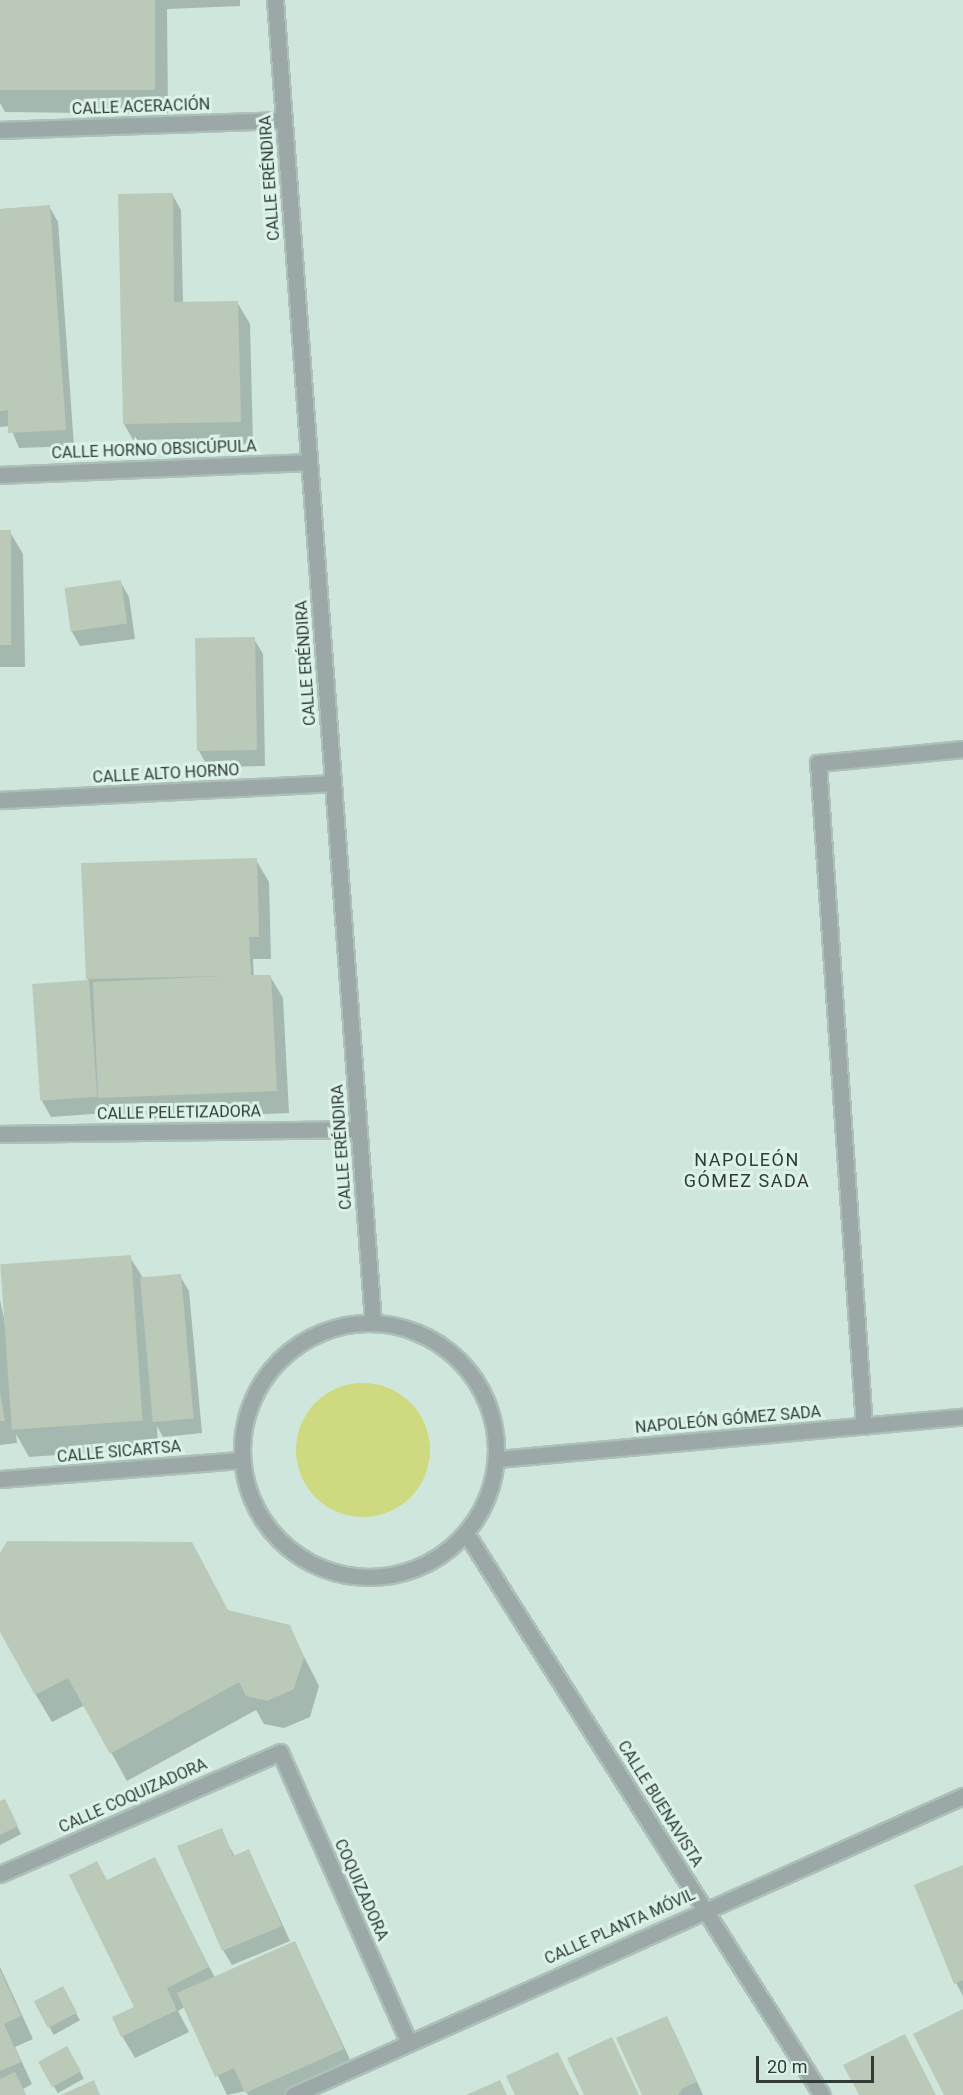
<!DOCTYPE html>
<meta charset="utf-8">
<style>
body{margin:0}
#map{position:relative;width:963px;height:2095px;overflow:hidden;background:#cfe6dc;font-family:Roboto,sans-serif}
div>[style]{position:absolute}
[style*='--x']{left:calc(var(--x)*1px);top:calc(var(--y)*1px);width:calc(var(--w)*1px);rotate:calc(var(--a)*1deg)}
.green>*{inset:0;background:#cfd97f}
.round{border-radius:50%}
.shadow>*{inset:0;background:#0003;transform-origin:0 0}
.building>*{inset:0;background:#bbc9b9;transform-origin:0 0}
.roads{filter:drop-shadow(2px 0 #acc0b8) drop-shadow(-2px 0 #acc0b8) drop-shadow(0 2px #acc0b8) drop-shadow(0 -2px #acc0b8)}
.minor>*{height:15px;margin:-7.5px;padding:0 7.5px;transform-origin:7.5px;border-radius:7.5px;background:#9ca7a7}
.minor>.ring{margin:-7.5px;padding:0;box-sizing:content-box;background:none;border:15px solid #9ca7a7;border-radius:50%}
span{translate:-50% -50%;white-space:nowrap;text-align:center;line-height:1.15;-webkit-text-stroke:6px #dcf3e9;paint-order:stroke}
.street-label{font-size:16px;color:#323b38}
.neighbourhood-label{font-size:18px;color:#323b38;letter-spacing:1.5px}
.scale{position:absolute;left:756px;top:2056px;width:118px;height:27px;box-sizing:border-box;border:3px solid #323b38;border-top:0;padding-left:8px;font-size:18px;line-height:21px;white-space:nowrap;color:#323b38;-webkit-text-stroke:4px #dcf3e9;paint-order:stroke}
</style>
<div id="map">
<div class="green">
<i class="round" style="left:296px;top:1383px;width:134px;height:134px"></i>
</div>
<div class="shadow">
<i style="clip-path:polygon(0 0,240px 0,240px 6px,167px 9px,168px 114px,5px 112px,0 103px)"></i>
<i style="clip-path:polygon(172px 194px,181px 210px,183px 304px,237px 302px,250px 324px,253px 444px,192px 446px,188px 439px,133px 440px,124px 424px,119px 195px)"></i>
<i style="clip-path:polygon(49px 206px,58px 222px,74px 446px,19px 448px,10px 426px,0 427px,0 209px)"></i>
<i style="clip-path:polygon(0 532px,10px 532px,23px 554px,25px 667px,0 667px)"></i>
<i style="clip-path:polygon(120px 581px,129px 597px,135px 639px,80px 646px,71px 630px)"></i>
<i style="clip-path:polygon(254px 639px,263px 654px,265px 766px,208px 767px,199px 751px)"></i>
<i style="clip-path:polygon(256px 860px,269px 882px,271px 959px,253px 959px,254px 977px,270px 976px,283px 998px,289px 1113px,113px 1120px,105px 1107px,106px 1113px,51px 1117px,42px 1101px,88px 979px)"></i>
<i style="clip-path:polygon(130px 1257px,143px 1278px,180px 1276px,189px 1291px,202px 1433px,163px 1437px,157px 1426px,158px 1448px,29px 1457px,16px 1434px,17px 1443px,0 1445px,0 1300px,5px 1323px)"></i>
<i style="clip-path:polygon(0 1556px,289px 1627px,319px 1686px,310px 1717px,284px 1728px,264px 1724px,256px 1710px,127px 1781px,85px 1705px,52px 1722px,36px 1695px,0 1629px)"></i>
<i style="clip-path:polygon(0 1803px,8px 1808px,21px 1834px,0 1845px)"></i>
<i style="clip-path:polygon(221px 1830px,235px 1857px,249px 1851px,290px 1941px,232px 1965px,223px 1950px)"></i>
<i style="clip-path:polygon(154px 1859px,215px 1978px,295px 1943px,356px 2072px,303px 2095px,248px 2095px,246px 2091px,227px 2095px,185px 2007px,178px 2011px,189px 2032px,135px 2058px,122px 2036px,136px 2007px,107px 1882px)"></i>
<i style="clip-path:polygon(963px 1866px,963px 1996px,956px 1983px)"></i>
<i style="clip-path:polygon(0 1967px,33px 2039px,15px 2047px,32px 2084px,23px 2089px,26px 2095px,0 2095px)"></i>
<i style="left:62px;top:1988px;width:37px;height:30px;rotate:61deg"></i>
<i style="clip-path:polygon(666px 2018px,675px 2033px,703px 2095px,643px 2095px)"></i>
<i style="left:67px;top:2048px;width:35px;height:30px;rotate:61deg"></i>
<i style="clip-path:polygon(558px 2054px,579px 2095px,517px 2095px)"></i>
</div>
<div class="building">
<i style="left:0;top:0;width:155px;height:90px"></i>
<i style="clip-path:polygon(173px 193px,174px 302px,238px 301px,241px 422px,123px 424px,118px 194px)"></i>
<i style="clip-path:polygon(50px 205px,66px 430px,8px 433px,8px 410px,0 411px,0 209px)"></i>
<i style="left:0;top:530px;width:11px;height:115px"></i>
<i style="left:121px;top:580px;width:44px;height:57px;rotate:82deg"></i>
<i style="left:255px;top:637px;width:113px;height:60px;rotate:89deg"></i>
<i style="clip-path:polygon(257px 858px,259px 937px,249px 937px,251px 975px,271px 975px,277px 1091px,98px 1098px,93px 982px,226px 976px,86px 979px,81px 863px)"></i>
<i style="left:89px;top:980px;width:117px;height:57px;rotate:86deg"></i>
<i style="left:131px;top:1255px;width:166px;height:131px;rotate:86deg"></i>
<i style="left:181px;top:1274px;width:145px;height:41px;rotate:85deg"></i>
<i style="clip-path:polygon(0 1392px,5px 1421px,0 1421px)"></i>
<i style="clip-path:polygon(7px 1541px,192px 1542px,228px 1610px,290px 1625px,304px 1657px,294px 1689px,267px 1701px,246px 1696px,239px 1682px,110px 1754px,68px 1678px,35px 1695px,0 1632px,0 1553px)"></i>
<i style="clip-path:polygon(5px 1799px,18px 1826px,0 1835px,0 1801px)"></i>
<i style="clip-path:polygon(222px 1828px,233px 1856px,249px 1849px,282px 1926px,222px 1951px,177px 1846px)"></i>
<i style="clip-path:polygon(155px 1857px,209px 1967px,167px 1988px,177px 2010px,121px 2037px,112px 2017px,134px 2007px,69px 1875px,97px 1861px,107px 1880px)"></i>
<i style="clip-path:polygon(963px 1865px,963px 1980px,954px 1984px,914px 1885px)"></i>
<i style="clip-path:polygon(295px 1941px,344px 2049px,245px 2093px,234px 2068px,215px 2077px,177px 1993px)"></i>
<i style="clip-path:polygon(0 1970px,21px 2016px,4px 2024px,21px 2062px,0 2071px)"></i>
<i style="left:63px;top:1986px;width:30px;height:33px;rotate:62deg"></i>
<i style="clip-path:polygon(963px 2009px,963px 2095px,944px 2095px,913px 2034px)"></i>
<i style="clip-path:polygon(667px 2016px,697px 2082px,683px 2088px,678px 2095px,642px 2095px,616px 2038px)"></i>
<i style="clip-path:polygon(905px 2034px,936px 2095px,859px 2095px,843px 2065px)"></i>
<i style="clip-path:polygon(612px 2037px,639px 2095px,584px 2095px,567px 2058px)"></i>
<i style="left:67px;top:2046px;width:29px;height:33px;rotate:61deg"></i>
<i style="clip-path:polygon(558px 2052px,578px 2095px,515px 2095px,506px 2076px)"></i>
<i style="clip-path:polygon(15px 2072px,26px 2095px,0 2095px,0 2079px)"></i>
<i style="clip-path:polygon(94px 2080px,100px 2095px,61px 2095px)"></i>
<i style="clip-path:polygon(500px 2080px,507px 2095px,466px 2095px)"></i>
</div>
<div class="roads">
<div class="minor">
<i style="--x:275;--y:0;--w:1326;--a:85.76"></i>
<i style="--x:0;--y:130;--w:284;--a:-2"></i>
<i style="--x:0;--y:475;--w:309;--a:-2.4"></i>
<i style="--x:0;--y:800;--w:333;--a:-2.9"></i>
<i style="--x:0;--y:1134;--w:358;--a:-0.8"></i>
<i class="ring" style="left:242px;top:1323px;width:239px;height:239px"></i>
<i style="--x:864;--y:1426;--w:665;--a:-93.97"></i>
<i style="--x:818;--y:763;--w:146;--a:-5.5"></i>
<i style="--x:497;--y:1459;--w:468;--a:-5.2"></i>
<i style="--x:0;--y:1479;--w:243;--a:-4.5"></i>
<i style="--x:466;--y:1533;--w:665;--a:57.65"></i>
<i style="--x:0;--y:1874;--w:305;--a:-23.5"></i>
<i style="--x:280;--y:1752;--w:318;--a:66.1"></i>
<i style="--x:293;--y:2095;--w:734;--a:-24.05"></i>
</div>
</div>
<div class="street-label">
<span style="left:141px;top:107px;rotate:-2deg">CALLE ACERACIÓN</span>
<span style="left:270px;top:178px;rotate:-94deg">CALLE ERÉNDIRA</span>
<span style="left:154px;top:450px;rotate:-2deg">CALLE HORNO OBSICÚPULA</span>
<span style="left:306px;top:663px;rotate:-94deg">CALLE ERÉNDIRA</span>
<span style="left:166px;top:774px;rotate:-3deg">CALLE ALTO HORNO</span>
<span style="left:179px;top:1113px;rotate:-1deg">CALLE PELETIZADORA</span>
<span style="left:342px;top:1147px;rotate:-94deg">CALLE ERÉNDIRA</span>
<span style="left:728px;top:1420px;rotate:-5deg">NAPOLEÓN GÓMEZ SADA</span>
<span style="left:119px;top:1452px;rotate:-5deg">CALLE SICARTSA</span>
<span style="left:133px;top:1796px;rotate:-24deg">CALLE COQUIZADORA</span>
<span style="left:660px;top:1804px;rotate:58deg">CALLE BUENAVISTA</span>
<span style="left:361px;top:1890px;rotate:66deg">COQUIZADORA</span>
<span style="left:620px;top:1927px;rotate:-24deg">CALLE PLANTA MÓVIL</span>
</div>
<div class="neighbourhood-label">
<span style="left:747px;top:1171px">NAPOLEÓN<br>GÓMEZ SADA</span>
</div>
<div class="scale">20 m</div>
</div>
